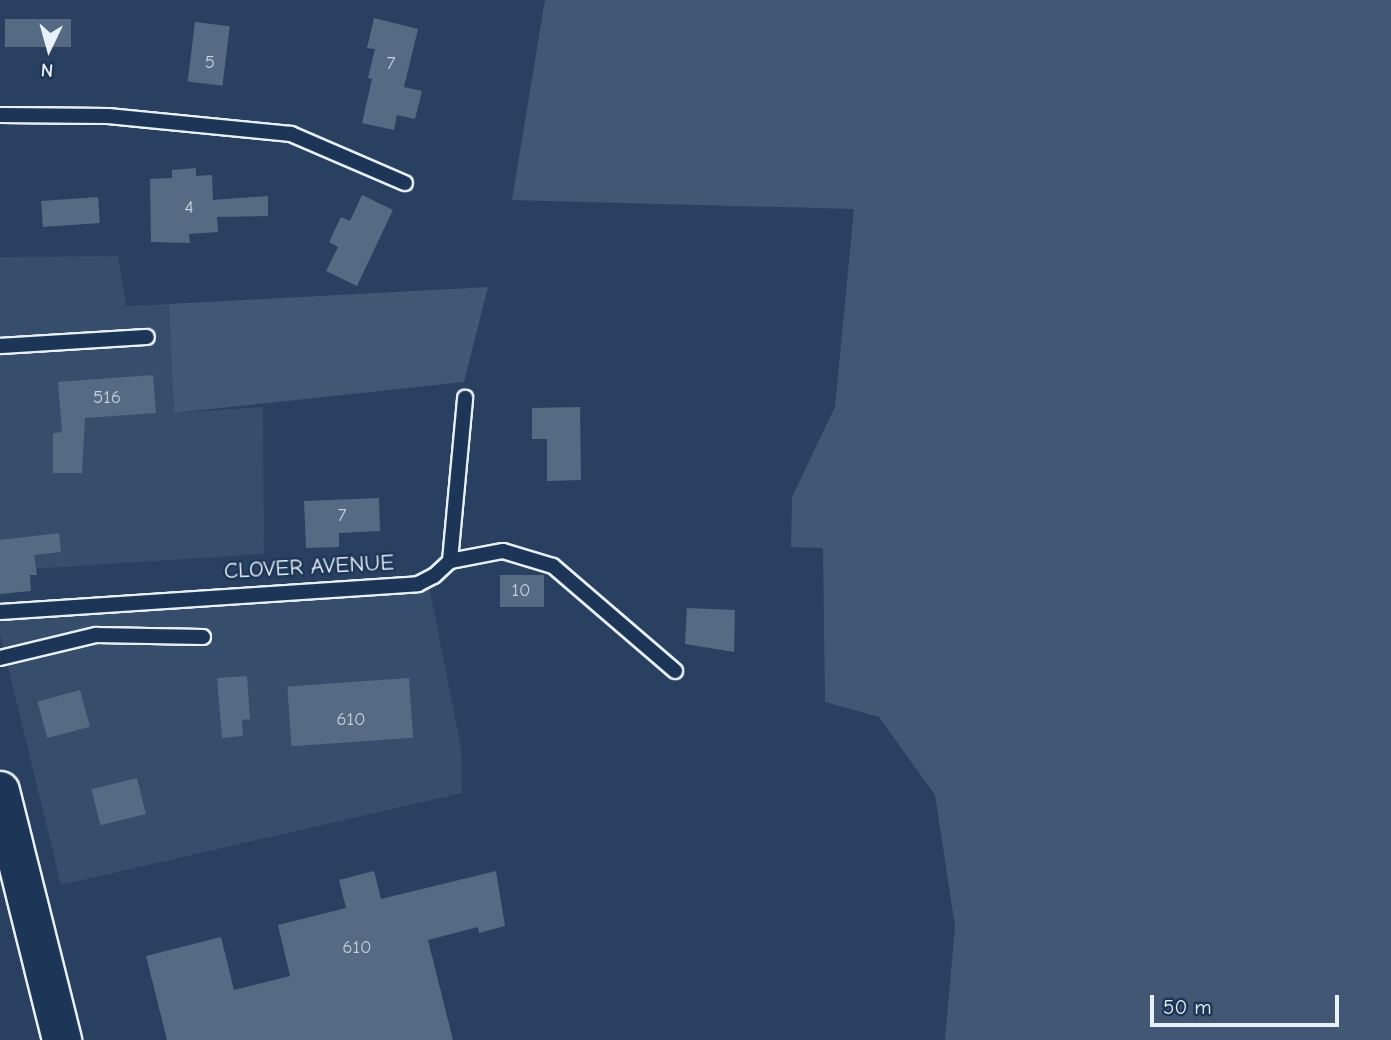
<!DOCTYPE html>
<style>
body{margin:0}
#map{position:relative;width:1391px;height:1040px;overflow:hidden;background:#294061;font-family:"Comic Neue",sans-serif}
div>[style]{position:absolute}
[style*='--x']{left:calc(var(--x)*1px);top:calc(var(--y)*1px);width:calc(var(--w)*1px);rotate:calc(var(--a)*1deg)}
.built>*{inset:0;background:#364d6b}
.green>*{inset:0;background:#415774}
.building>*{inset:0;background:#556a83;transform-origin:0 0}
.roads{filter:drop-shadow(2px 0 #e8f1f8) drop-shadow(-2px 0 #e8f1f8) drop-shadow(0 2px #e8f1f8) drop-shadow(0 -2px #e8f1f8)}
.lane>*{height:14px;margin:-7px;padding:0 7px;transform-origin:7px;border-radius:7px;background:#1d3557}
.secondary>*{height:38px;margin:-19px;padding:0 19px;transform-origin:19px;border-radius:19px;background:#1d3557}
span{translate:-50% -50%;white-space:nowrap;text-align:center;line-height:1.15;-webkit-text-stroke:5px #1d3557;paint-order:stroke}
.number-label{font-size:19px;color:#c3cfdb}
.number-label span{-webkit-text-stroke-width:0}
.street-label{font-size:23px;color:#e8f1f8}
.north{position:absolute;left:14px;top:14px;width:70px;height:70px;-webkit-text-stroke:5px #1d3557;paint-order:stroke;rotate:185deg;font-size:19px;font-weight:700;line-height:28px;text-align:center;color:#e8f1f8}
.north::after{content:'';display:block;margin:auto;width:24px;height:32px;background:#e8f1f8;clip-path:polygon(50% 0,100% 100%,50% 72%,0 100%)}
.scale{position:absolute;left:1150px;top:995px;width:189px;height:32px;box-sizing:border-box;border:4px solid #e8f1f8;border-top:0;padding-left:9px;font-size:21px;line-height:24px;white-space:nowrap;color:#e8f1f8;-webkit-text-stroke:5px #1d3557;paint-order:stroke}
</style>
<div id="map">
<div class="built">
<i style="clip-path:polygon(118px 256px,126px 306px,169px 304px,174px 413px,263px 407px,264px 554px,0 571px,0 257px)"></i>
<i style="clip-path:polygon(429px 586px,461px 748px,462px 793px,61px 885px,0 634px,0 617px)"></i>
</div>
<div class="green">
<i style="clip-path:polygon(545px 0,1391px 0,1391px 1040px,945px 1040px,955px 926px,935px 795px,879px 717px,825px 702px,823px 548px,791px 547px,792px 497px,835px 407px,854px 209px,512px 200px)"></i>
<i style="clip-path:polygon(488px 287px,464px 382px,174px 413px,169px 304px)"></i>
</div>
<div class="building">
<i style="clip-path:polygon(374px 18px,418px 29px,404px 87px,422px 91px,415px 119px,397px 115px,394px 130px,362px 123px,372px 79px,368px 78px,375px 49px,367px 48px)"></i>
<i style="left:71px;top:19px;width:28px;height:66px;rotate:90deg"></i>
<i style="left:195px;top:22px;width:35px;height:60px;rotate:7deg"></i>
<i style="clip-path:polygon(196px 168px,196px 176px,212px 175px,213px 200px,268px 196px,268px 216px,217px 217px,218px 232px,189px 234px,190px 243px,151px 242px,150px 179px,172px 178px,172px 170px)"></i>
<i style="clip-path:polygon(362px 195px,393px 210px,357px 286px,326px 271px,338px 247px,329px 242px,341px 217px,350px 221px)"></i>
<i style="left:98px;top:197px;width:26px;height:57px;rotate:86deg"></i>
<i style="clip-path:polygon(153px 375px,156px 413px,85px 418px,82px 473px,53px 473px,53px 433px,62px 432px,58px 382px)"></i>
<i style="clip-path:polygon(580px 407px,581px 480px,547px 481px,547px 439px,532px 439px,532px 408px)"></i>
<i style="clip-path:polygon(379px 498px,380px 531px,339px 533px,339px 547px,306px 548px,304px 501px)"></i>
<i style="clip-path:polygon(59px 533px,61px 552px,34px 555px,37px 575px,30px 575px,31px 591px,0 594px,0 540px)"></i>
<i style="left:500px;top:575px;width:44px;height:32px"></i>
<i style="clip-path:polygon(687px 608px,735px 610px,734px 652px,685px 644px)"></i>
<i style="clip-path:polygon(247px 676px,250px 719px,242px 720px,243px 736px,222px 738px,217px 678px)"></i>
<i style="left:409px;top:678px;width:60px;height:122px;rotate:86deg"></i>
<i style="left:80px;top:690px;width:38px;height:44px;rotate:75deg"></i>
<i style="left:137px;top:778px;width:37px;height:47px;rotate:76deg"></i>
<i style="clip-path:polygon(374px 871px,381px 899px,496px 871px,505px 926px,479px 933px,478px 927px,428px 940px,453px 1040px,167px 1040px,146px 956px,221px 937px,234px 990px,290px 976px,278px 925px,346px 908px,339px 880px)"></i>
</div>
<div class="roads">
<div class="lane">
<i style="--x:0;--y:115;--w:108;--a:0.5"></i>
<i style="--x:108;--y:116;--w:184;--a:5.6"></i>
<i style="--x:291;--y:134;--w:124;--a:23.3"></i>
<i style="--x:0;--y:346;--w:147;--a:-3.5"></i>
<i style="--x:450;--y:561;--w:54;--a:-10.7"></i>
<i style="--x:503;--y:551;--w:52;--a:16.7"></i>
<i style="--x:553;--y:566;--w:161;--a:40.7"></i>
<i style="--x:0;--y:612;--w:419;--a:-3.8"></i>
<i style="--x:418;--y:584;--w:18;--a:-27"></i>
<i style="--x:434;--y:576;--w:22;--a:-43"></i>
<i style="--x:450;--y:561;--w:164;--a:-84.7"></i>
<i style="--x:0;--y:658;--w:99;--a:-13.5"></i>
<i style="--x:96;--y:635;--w:107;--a:1.1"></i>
</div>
<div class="secondary">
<i style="--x:0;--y:791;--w:257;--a:76"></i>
</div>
</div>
<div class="number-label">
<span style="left:210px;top:63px">5</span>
<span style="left:391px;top:64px">7</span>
<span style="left:189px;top:208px">4</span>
<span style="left:107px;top:398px">516</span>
<span style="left:342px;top:516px">7</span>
<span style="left:521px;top:591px">10</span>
<span style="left:351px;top:720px">610</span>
<span style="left:357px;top:948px">610</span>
</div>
<div class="street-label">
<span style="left:309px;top:567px;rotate:-3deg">CLOVER AVENUE</span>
</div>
<div class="north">N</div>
<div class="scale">50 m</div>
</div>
